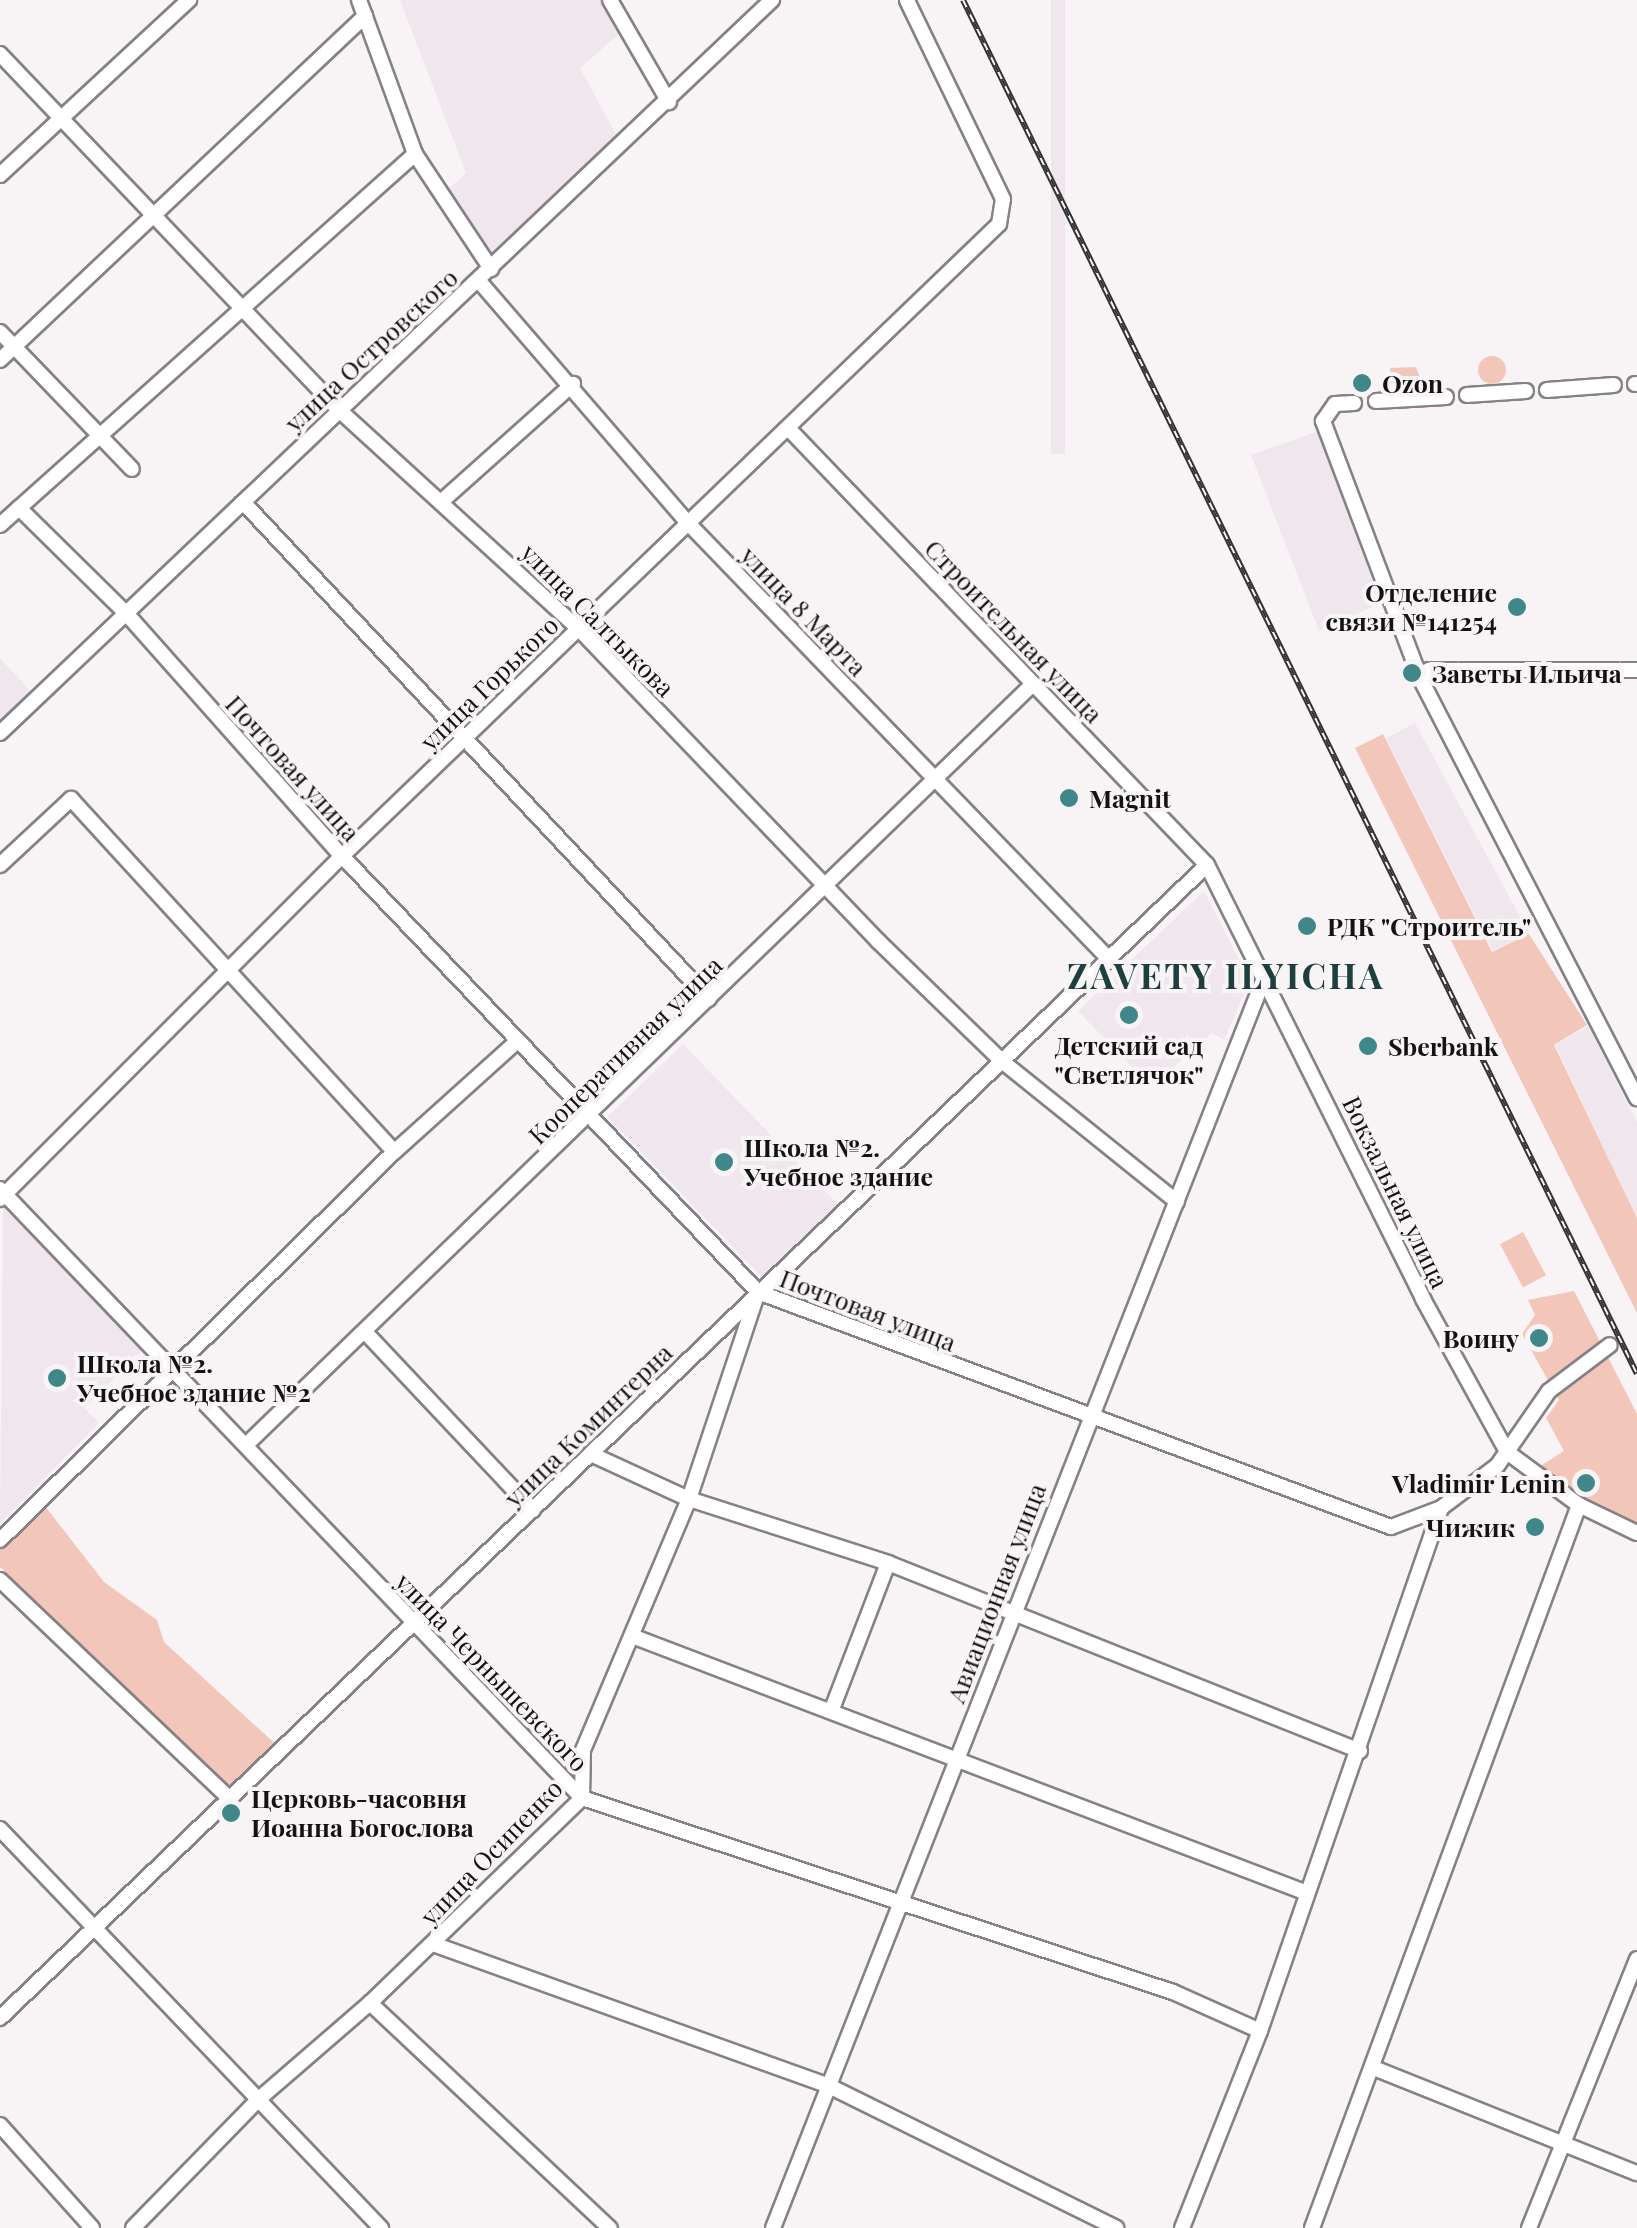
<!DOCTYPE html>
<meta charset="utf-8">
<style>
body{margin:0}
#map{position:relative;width:1637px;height:2228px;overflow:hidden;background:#f8f4f6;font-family:"Playfair Display",serif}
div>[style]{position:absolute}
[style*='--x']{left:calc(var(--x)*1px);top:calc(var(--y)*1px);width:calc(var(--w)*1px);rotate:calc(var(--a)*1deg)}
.built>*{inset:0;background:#f0e6ed;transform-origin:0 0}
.green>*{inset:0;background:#f2c6b9;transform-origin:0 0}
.round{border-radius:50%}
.roads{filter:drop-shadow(2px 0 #858184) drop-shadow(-2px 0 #858184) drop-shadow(0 2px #858184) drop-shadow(0 -2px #858184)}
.minor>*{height:14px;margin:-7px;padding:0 7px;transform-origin:7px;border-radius:7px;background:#fff}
.rail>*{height:6px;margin-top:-3px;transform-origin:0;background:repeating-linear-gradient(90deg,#f8f4f6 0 8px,#323132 0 16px);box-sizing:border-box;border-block:2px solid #323132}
.dots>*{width:28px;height:28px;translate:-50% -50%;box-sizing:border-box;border:5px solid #f8f4f6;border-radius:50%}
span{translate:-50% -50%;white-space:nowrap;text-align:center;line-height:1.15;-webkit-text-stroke:8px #f8f4f6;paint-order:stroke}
.street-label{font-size:25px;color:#141314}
.poi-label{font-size:25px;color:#141314;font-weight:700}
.left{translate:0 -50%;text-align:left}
.right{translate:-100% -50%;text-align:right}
.district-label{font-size:35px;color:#1d3f3f;font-weight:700;letter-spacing:2.5px}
</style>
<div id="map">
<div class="built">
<i style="clip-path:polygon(400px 0,599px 0,619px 34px,580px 68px,618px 138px,490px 255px,446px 191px,466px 173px)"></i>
<i style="left:1051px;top:0;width:14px;height:454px"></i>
<i style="clip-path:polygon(1322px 430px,1380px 604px,1319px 631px,1251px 455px)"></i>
<i style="clip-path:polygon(0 658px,32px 693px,0 723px)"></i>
<i style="clip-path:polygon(1415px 723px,1529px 933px,1493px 951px,1386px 738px)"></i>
<i style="clip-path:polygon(1204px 891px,1250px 981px,1224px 1040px,1212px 1033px,1151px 1087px,1078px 1011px)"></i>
<i style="clip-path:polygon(1588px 1026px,1637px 1122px,1637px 1218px,1555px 1045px)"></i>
<i style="left:683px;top:1044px;width:228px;height:105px;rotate:46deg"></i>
<i style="clip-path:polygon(3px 1207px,144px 1349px,84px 1408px,99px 1423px,0 1523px)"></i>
</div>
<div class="green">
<i class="round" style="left:1478px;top:356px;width:28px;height:28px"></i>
<i style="clip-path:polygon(1416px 367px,1421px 381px,1391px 383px,1390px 368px)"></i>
<i style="clip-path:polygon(1383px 734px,1492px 952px,1529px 934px,1587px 1025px,1554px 1045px,1637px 1218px,1637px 1313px,1355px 748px)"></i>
<i style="left:1523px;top:1232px;width:49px;height:26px;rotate:62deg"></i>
<i style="clip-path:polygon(1574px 1291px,1637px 1414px,1637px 1526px,1534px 1470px,1564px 1451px,1546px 1418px,1559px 1400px,1522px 1334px,1535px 1315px,1528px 1300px)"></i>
<i style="clip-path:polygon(41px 1501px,104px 1582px,157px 1620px,164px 1642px,282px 1750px,234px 1793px,0 1567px,0 1545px)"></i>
</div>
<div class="roads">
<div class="minor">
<i style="--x:359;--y:0;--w:164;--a:70"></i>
<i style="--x:415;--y:154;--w:138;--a:56.5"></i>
<i style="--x:610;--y:0;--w:118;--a:60"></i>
<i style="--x:0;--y:54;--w:490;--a:46.4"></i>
<i style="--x:338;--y:409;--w:325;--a:42.4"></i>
<i style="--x:578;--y:628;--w:434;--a:46.2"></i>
<i style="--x:878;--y:941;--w:174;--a:44.1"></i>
<i style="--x:1003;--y:1062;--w:223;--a:38.8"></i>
<i style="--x:0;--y:175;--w:258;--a:-42.8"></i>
<i style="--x:479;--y:281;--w:321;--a:49.2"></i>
<i style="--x:689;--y:524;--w:605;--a:46.01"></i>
<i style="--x:0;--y:332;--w:190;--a:46.1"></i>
<i style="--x:0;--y:360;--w:502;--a:-43.3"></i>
<i style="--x:1635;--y:384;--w:2;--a:0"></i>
<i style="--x:1547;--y:390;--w:67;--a:-4.3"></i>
<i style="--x:1467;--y:395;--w:59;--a:-3.9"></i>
<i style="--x:1376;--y:401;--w:70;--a:-3.3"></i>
<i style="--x:1354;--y:403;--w:19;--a:177"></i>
<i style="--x:1335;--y:404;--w:21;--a:125"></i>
<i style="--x:1323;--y:421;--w:275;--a:69.3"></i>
<i style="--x:1420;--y:678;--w:473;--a:62.7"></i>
<i style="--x:788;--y:428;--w:605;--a:46.2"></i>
<i style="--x:1207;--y:865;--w:485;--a:63.5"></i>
<i style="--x:1423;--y:1299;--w:175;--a:61.2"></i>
<i style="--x:1507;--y:1452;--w:89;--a:36.4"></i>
<i style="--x:1579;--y:1505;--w:64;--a:25.8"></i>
<i style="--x:442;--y:501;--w:176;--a:-41.8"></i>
<i style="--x:243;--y:502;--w:681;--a:46.84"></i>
<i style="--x:19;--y:508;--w:148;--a:44.5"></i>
<i style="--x:125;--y:612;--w:327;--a:48.4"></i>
<i style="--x:342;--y:856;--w:603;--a:46.34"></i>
<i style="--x:758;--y:1292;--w:675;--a:20.37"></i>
<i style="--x:1391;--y:1527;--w:53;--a:-20.8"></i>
<i style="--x:1441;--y:1508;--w:70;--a:-36.9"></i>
<i style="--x:1497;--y:1466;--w:91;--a:-55.3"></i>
<i style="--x:1549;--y:1391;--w:76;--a:-37"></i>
<i style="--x:0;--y:525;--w:557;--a:-41.8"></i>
<i style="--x:1420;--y:678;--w:12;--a:-42"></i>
<i style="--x:1429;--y:670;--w:208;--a:0"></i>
<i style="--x:0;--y:733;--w:1065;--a:-43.52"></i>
<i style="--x:0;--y:865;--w:97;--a:-42.9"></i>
<i style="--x:71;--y:799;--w:478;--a:47.5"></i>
<i style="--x:0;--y:1189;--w:842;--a:46.3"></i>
<i style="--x:582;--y:1798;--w:622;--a:18.17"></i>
<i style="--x:1173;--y:1992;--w:95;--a:24.1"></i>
<i style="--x:0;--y:1199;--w:484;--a:-45.1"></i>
<i style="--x:342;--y:856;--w:912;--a:-43.89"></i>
<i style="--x:999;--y:224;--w:25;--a:-81"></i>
<i style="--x:1003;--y:199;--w:221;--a:-115.8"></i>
<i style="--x:367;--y:1334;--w:242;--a:46.7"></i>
<i style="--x:246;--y:1445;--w:1095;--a:-44.04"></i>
<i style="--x:591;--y:1454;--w:108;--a:24.7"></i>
<i style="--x:689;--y:1499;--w:209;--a:17.8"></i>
<i style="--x:888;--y:1563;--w:508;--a:21.72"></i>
<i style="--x:0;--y:1540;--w:553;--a:-44.56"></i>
<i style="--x:394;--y:1152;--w:164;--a:-42"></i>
<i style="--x:0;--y:1580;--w:319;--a:43.6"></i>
<i style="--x:632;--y:1636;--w:722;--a:20.84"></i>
<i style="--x:832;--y:1709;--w:156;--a:-69"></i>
<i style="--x:0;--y:1829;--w:552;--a:46.32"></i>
<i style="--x:433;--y:1944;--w:416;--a:19.7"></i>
<i style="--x:825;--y:2084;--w:325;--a:26.3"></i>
<i style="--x:370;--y:2003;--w:329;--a:43.2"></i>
<i style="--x:0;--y:2018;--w:1669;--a:-43.69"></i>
<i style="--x:1374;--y:2068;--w:283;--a:21.8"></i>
<i style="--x:0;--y:2125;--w:138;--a:48.2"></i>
<i style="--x:133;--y:2228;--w:180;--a:-45.7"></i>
<i style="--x:259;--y:2099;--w:147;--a:-40.9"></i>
<i style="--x:370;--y:2003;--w:295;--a:-44"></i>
<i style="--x:582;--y:1798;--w:48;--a:-88.8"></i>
<i style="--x:583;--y:1750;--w:272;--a:-67.1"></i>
<i style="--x:689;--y:1499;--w:212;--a:-71.6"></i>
<i style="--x:773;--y:2228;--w:1345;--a:-68.55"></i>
<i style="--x:1182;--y:2228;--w:212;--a:-68.4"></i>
<i style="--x:1260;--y:2031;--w:553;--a:-70.91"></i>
<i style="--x:1312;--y:2228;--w:771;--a:-69.73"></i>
<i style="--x:1529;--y:2228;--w:290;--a:-68.1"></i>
</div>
</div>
<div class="rail">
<i style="--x:963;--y:0;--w:1530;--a:63.87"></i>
</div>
<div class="dots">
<i style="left:1362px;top:383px;background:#3f8788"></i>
<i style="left:1517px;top:607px;background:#3f8788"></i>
<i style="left:1412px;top:673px;background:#3f8788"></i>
<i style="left:1069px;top:798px;background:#3f8788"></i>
<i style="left:1307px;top:926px;background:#3f8788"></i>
<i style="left:1129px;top:1015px;background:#3f8788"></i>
<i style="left:1368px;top:1046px;background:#3f8788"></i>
<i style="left:724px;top:1162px;background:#3f8788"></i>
<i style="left:1539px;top:1338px;background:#3f8788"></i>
<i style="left:57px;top:1378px;background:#3f8788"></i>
<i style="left:1586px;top:1483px;background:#3f8788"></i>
<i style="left:1535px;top:1527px;background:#3f8788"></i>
<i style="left:231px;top:1813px;background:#3f8788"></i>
</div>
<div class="street-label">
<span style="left:371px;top:350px;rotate:-43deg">улица Островского</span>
<span style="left:804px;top:611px;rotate:46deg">улица 8 Марта</span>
<span style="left:598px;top:620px;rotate:45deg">улица Салтыкова</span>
<span style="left:1014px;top:631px;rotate:46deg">Строительная улица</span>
<span style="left:489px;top:683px;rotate:-44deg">улица Горького</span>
<span style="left:293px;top:768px;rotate:48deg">Почтовая улица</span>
<span style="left:625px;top:1050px;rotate:-44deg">Кооперативная улица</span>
<span style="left:1396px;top:1192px;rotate:64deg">Вокзальная улица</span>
<span style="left:868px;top:1310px;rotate:21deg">Почтовая улица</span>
<span style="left:588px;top:1425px;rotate:-44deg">улица Коминтерна</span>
<span style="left:996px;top:1593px;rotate:-69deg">Авиационная улица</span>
<span style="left:492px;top:1672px;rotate:46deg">улица Чернышевского</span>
<span style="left:491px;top:1852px;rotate:-46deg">улица Осипенко</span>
</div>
<div class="poi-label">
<span class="left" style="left:1382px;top:383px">Ozon</span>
<span class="right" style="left:1497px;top:607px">Отделение<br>связи №141254</span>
<span class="left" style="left:1432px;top:673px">Заветы Ильича</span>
<span class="left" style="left:1089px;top:798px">Magnit</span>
<span class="left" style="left:1327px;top:926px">РДК "Строитель"</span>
<span style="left:1129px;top:1060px">Детский сад<br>"Светлячок"</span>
<span class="left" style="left:1388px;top:1046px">Sberbank</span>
<span class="left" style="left:744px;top:1162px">Школа №2.<br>Учебное здание</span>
<span class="right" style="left:1519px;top:1338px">Воину</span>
<span class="left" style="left:77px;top:1378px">Школа №2.<br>Учебное здание №2</span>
<span class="right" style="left:1566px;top:1483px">Vladimir Lenin</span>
<span class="right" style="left:1515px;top:1527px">Чижик</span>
<span class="left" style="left:251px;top:1813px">Церковь-часовня<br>Иоанна Богослова</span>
</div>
<div class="district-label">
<span style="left:1226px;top:975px">ZAVETY ILYICHA</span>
</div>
</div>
